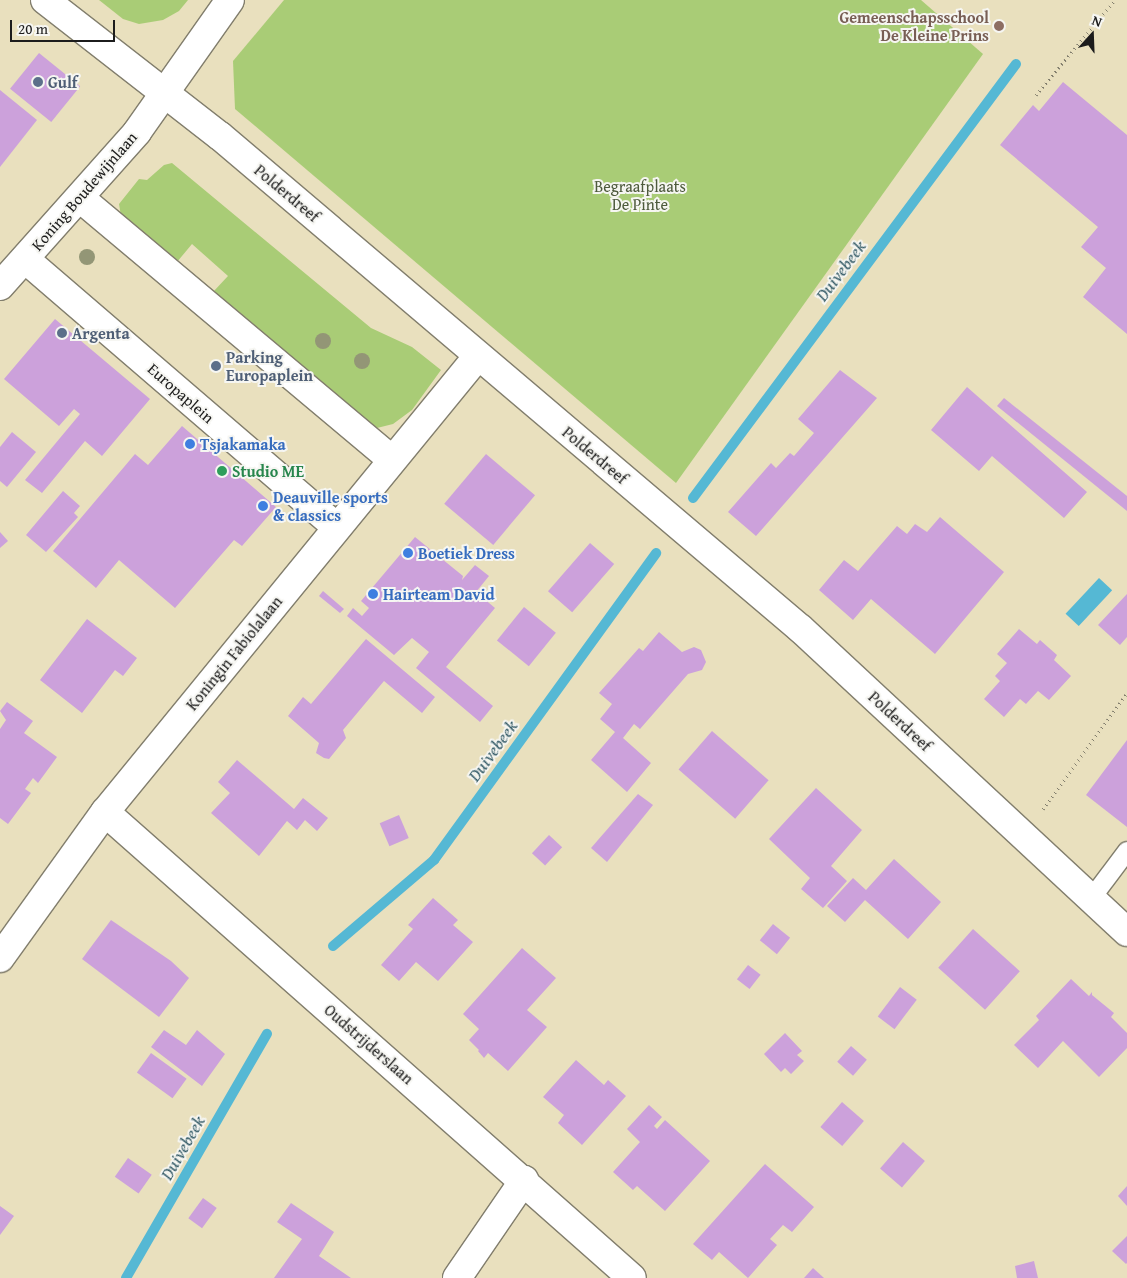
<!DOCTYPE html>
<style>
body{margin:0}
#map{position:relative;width:1127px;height:1278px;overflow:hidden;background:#e9e0be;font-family:"Gentium Book Plus",serif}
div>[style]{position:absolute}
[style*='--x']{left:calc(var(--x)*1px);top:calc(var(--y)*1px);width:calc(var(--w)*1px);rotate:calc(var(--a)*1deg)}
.green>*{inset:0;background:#a9cc76}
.water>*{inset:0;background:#55b8d4;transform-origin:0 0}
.stream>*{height:10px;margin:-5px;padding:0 5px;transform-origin:5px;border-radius:5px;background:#55b8d4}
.building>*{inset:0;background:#cca1db;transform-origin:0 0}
.path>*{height:3px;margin-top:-1.5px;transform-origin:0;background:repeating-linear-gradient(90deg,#827e6d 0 1px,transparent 0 5px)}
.roads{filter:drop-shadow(1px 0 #827e6d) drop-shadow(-1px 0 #827e6d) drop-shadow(0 1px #827e6d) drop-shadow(0 -1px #827e6d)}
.service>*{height:18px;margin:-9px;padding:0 9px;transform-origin:9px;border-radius:9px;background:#fff}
.minor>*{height:28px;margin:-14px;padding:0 14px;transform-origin:14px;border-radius:14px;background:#fff}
.tertiary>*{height:28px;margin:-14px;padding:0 14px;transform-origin:14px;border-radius:14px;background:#fff}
.trees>*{width:16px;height:16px;margin:-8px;border-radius:50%;background:#939676}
.dots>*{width:14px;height:14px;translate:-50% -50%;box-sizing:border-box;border:2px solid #f6f6f2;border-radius:50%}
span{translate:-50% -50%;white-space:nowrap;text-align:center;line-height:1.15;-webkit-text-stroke:4px #f6f6f2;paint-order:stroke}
.education-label{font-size:16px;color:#785e54;font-weight:700}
.right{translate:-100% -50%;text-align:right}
.service-label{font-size:16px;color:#4e5e75;font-weight:700}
.left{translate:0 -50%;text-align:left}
.park-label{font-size:16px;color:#4d5a3c}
.street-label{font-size:16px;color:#1c1c1c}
.shop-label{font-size:16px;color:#366cbe;font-weight:700}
.leisure-label{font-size:16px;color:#27864d;font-weight:700}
.water-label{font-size:18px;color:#335a66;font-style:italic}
.north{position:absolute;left:1067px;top:10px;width:50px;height:50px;-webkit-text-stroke:4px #f6f6f2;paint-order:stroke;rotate:20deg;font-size:14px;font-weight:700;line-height:20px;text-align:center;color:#1c1c1c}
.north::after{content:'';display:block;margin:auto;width:18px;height:22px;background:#1c1c1c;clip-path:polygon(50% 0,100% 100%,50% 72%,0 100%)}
.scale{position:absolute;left:10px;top:20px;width:105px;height:22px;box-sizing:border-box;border:2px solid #1c1c1c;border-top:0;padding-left:6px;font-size:15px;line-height:18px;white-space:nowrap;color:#1c1c1c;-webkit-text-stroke:4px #f6f6f2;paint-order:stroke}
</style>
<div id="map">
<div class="green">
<i style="clip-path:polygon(99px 0,188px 0,179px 11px,163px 20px,139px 24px,123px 19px)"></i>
<i style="clip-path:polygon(284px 0,921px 0,983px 54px,676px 483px,235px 109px,233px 61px)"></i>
<i style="clip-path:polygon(172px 163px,371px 328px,412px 347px,441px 370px,412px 410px,393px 424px,373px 429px,213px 292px,228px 276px,192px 244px,177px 262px,121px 216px,119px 204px,139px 179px,147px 180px,164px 165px)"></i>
</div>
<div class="water">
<i style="left:1099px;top:578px;width:18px;height:49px;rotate:43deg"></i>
</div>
<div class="stream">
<i style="--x:693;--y:498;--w:541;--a:-53.34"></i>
<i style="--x:333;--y:946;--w:133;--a:-40.4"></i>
<i style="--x:434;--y:860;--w:379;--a:-54.1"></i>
<i style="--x:126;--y:1278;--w:282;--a:-60"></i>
</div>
<div class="building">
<i style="left:39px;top:53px;width:53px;height:46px;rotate:39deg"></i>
<i style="clip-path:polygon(1063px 82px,1127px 135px,1127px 334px,1083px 297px,1106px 268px,1081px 247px,1098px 227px,1000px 145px,1033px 105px,1039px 111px)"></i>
<i style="clip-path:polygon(0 90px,37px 120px,0 167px)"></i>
<i style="clip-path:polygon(55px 319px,150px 399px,102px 456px,85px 441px,42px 493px,25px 480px,80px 414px,74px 409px,59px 426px,4px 379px)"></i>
<i style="clip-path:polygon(840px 370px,877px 398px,756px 536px,728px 512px,771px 463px,776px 468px,790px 453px,794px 456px,814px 433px,798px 419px)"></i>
<i style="clip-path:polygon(967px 387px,1087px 492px,1064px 518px,992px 456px,979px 471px,931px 430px)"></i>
<i style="clip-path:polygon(1004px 398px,1127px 496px,1127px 511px,997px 406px)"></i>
<i style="clip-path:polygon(182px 426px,276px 507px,242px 546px,234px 540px,175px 608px,119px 560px,96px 588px,53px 551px,135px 454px,148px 465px)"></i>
<i style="clip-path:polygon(12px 432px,36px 452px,7px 487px,0 481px,0 447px)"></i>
<i style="left:486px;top:454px;width:64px;height:65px;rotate:40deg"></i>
<i style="clip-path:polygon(63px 491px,80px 506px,74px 513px,78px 517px,46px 552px,26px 535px)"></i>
<i style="clip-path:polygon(940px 517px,1004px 572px,935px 654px,871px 599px,853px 620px,819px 590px,844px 560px,858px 571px,897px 526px,907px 534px,915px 524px,927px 532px)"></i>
<i style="clip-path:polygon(0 532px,8px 541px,0 548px)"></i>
<i style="clip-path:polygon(415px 537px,463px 576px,462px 580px,475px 565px,489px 576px,476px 592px,495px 608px,446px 667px,493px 706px,480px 722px,416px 668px,429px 652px,412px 638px,394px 655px,347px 616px,353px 608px,362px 616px,369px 608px,361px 601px)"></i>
<i style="left:590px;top:543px;width:32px;height:64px;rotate:41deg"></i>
<i style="clip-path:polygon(323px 591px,344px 609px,340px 613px,319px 596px)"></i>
<i style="clip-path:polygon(1127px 594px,1127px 637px,1120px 645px,1098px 625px)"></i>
<i style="left:524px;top:607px;width:41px;height:43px;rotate:39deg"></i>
<i style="clip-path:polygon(87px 619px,137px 658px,123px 676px,115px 670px,82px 713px,40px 680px)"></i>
<i style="clip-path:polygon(1019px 629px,1037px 644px,1040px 640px,1057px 655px,1054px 660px,1071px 676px,1049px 700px,1038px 691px,1026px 704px,1020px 699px,1004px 717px,984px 699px,1000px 681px,995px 676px,1007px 663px,997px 654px)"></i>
<i style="clip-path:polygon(659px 632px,682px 652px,694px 647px,701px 650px,706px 662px,702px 670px,688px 674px,640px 729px,634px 724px,623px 738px,651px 763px,627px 792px,591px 760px,615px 732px,600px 719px,612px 704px,599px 693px,639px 648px,643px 651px)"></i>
<i style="clip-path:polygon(366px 639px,435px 697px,422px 713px,384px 681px,343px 730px,346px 738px,329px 759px,324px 758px,316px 753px,319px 743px,288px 716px,303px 697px,311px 704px)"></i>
<i style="clip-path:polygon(7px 702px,33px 721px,24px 733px,57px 757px,38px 783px,33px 778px,25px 789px,31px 793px,8px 824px,0 818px,0 729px,6px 720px,0 711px)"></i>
<i style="left:712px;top:731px;width:75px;height:51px;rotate:41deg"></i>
<i style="clip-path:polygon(1127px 740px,1127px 827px,1086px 795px)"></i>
<i style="clip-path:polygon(237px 760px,294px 809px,303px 798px,328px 818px,317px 831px,305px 820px,297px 830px,287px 821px,259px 856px,211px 813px,230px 793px,218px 782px)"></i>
<i style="clip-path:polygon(816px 788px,862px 830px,831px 866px,847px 881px,823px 908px,801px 889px,810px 878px,769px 839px)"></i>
<i style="clip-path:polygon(638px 794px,653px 805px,607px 862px,591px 848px)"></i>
<i style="left:399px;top:815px;width:25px;height:21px;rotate:67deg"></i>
<i style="left:549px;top:835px;width:18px;height:25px;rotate:43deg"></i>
<i style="clip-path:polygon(894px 859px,941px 902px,908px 939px,865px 900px,845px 922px,827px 906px,853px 878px,866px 890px)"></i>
<i style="clip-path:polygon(433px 898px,458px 920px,453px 925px,473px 942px,438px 981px,416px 962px,399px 981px,381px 965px,413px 929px,408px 925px)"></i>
<i style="clip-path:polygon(111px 920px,171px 961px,189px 978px,159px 1017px,82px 959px)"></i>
<i style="left:773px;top:924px;width:22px;height:21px;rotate:39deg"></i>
<i style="left:973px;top:929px;width:63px;height:52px;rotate:42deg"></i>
<i style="clip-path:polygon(522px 948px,556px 978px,527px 1010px,547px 1027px,508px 1071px,488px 1053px,484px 1058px,478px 1051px,479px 1050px,469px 1040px,479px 1029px,463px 1014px)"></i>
<i style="left:748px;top:965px;width:16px;height:18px;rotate:38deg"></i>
<i style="clip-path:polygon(1071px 979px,1089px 996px,1092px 992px,1092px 995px,1114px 1013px,1111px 1017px,1127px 1033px,1127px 1048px,1099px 1077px,1063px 1041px,1038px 1068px,1014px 1045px,1039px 1020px,1036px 1016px)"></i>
<i style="left:900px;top:987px;width:21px;height:37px;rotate:37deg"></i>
<i style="clip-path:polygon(164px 1030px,186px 1045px,197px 1030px,225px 1054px,202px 1086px,151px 1047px)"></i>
<i style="clip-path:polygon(785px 1033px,802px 1051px,797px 1055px,804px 1061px,791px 1074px,785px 1068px,781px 1072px,764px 1054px)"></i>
<i style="left:851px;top:1046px;width:21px;height:21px;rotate:41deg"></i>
<i style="left:151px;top:1053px;width:44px;height:24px;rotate:36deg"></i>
<i style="clip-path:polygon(576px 1060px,604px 1085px,608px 1080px,626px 1096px,582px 1145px,558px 1123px,564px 1115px,543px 1097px)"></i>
<i style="left:842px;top:1102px;width:29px;height:33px;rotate:41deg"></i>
<i style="clip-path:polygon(649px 1105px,662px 1117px,654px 1126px,657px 1129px,665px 1120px,710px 1161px,665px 1211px,637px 1186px,633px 1190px,613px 1172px,640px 1142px,627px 1129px)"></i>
<i style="left:903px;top:1142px;width:29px;height:35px;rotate:41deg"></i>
<i style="left:128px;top:1158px;width:29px;height:23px;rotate:35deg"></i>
<i style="clip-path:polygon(765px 1164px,814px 1207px,792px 1232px,783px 1225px,770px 1239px,777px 1245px,748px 1278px,719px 1252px,712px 1260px,693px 1244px)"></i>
<i style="clip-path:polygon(1127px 1186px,1127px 1206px,1118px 1196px)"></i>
<i style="left:203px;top:1198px;width:17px;height:25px;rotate:36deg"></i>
<i style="clip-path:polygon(291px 1203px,334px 1232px,319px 1256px,351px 1278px,274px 1278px,302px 1239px,277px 1222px)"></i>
<i style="clip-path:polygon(0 1206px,14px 1216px,0 1235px)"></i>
<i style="clip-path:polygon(1127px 1236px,1127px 1263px,1126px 1264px,1112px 1251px)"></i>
<i style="clip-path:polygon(1034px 1261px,1038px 1278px,1017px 1278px,1015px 1266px)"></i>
<i style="clip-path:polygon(813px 1268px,824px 1278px,804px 1278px)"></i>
</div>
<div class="path">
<i style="--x:1036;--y:95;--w:124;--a:-50.3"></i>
<i style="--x:1043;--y:809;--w:143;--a:-54.1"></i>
</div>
<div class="roads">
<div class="service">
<i style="--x:1091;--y:899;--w:60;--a:-53.1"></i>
</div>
<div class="minor">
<i style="--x:80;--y:198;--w:407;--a:40"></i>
<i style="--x:25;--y:259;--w:411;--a:40.7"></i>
<i style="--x:0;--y:286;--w:206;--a:-48.3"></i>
<i style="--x:137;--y:132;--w:161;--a:-54.8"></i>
<i style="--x:105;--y:812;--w:703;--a:41.48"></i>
<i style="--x:0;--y:958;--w:180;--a:-54.3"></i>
<i style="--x:105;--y:812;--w:589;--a:-50.72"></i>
<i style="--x:457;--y:1278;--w:119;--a:-55.6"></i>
</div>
<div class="tertiary">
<i style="--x:45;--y:0;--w:222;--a:37.9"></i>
<i style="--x:220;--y:136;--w:762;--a:40.32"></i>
<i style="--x:801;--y:629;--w:445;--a:42.9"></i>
</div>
</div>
<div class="trees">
<i style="left:87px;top:257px"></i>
<i style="left:323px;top:341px"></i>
<i style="left:362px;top:361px"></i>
</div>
<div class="dots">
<i style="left:999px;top:26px;background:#8d6e63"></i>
<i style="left:38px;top:82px;background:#5c6f8a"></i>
<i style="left:62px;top:333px;background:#5c6f8a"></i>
<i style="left:216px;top:366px;background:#5c6f8a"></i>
<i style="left:190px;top:444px;background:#3f7fe0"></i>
<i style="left:222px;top:471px;background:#2e9e5b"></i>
<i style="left:263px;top:506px;background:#3f7fe0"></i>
<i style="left:408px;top:553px;background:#3f7fe0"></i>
<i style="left:373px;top:594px;background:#3f7fe0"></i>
</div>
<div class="education-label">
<span class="right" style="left:989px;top:26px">Gemeenschapsschool<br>De Kleine Prins</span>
</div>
<div class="service-label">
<span class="left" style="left:48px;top:82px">Gulf</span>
<span class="left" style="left:72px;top:333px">Argenta</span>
<span class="left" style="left:226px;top:366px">Parking<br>Europaplein</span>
</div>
<div class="park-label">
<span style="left:640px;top:195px">Begraafplaats<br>De Pinte</span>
</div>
<div class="street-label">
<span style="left:84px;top:191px;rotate:-49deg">Koning Boudewijnlaan</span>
<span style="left:287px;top:193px;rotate:40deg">Polderdreef</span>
<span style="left:181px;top:393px;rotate:41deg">Europaplein</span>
<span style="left:595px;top:455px;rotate:40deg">Polderdreef</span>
<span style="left:234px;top:653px;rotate:-51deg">Koningin Fabiolalaan</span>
<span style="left:900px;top:721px;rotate:43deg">Polderdreef</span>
<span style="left:369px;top:1044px;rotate:41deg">Oudstrijderslaan</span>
</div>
<div class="shop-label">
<span class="left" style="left:200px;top:444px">Tsjakamaka</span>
<span class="left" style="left:273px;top:506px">Deauville sports<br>&amp; classics</span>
<span class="left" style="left:418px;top:553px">Boetiek Dress</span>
<span class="left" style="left:383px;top:594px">Hairteam David</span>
</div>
<div class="leisure-label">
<span class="left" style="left:232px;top:471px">Studio ME</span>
</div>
<div class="water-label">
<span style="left:841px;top:271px;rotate:-53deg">Duivebeek</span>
<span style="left:493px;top:751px;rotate:-54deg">Duivebeek</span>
<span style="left:183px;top:1148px;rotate:-60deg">Duivebeek</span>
</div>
<div class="north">N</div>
<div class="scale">20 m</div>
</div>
